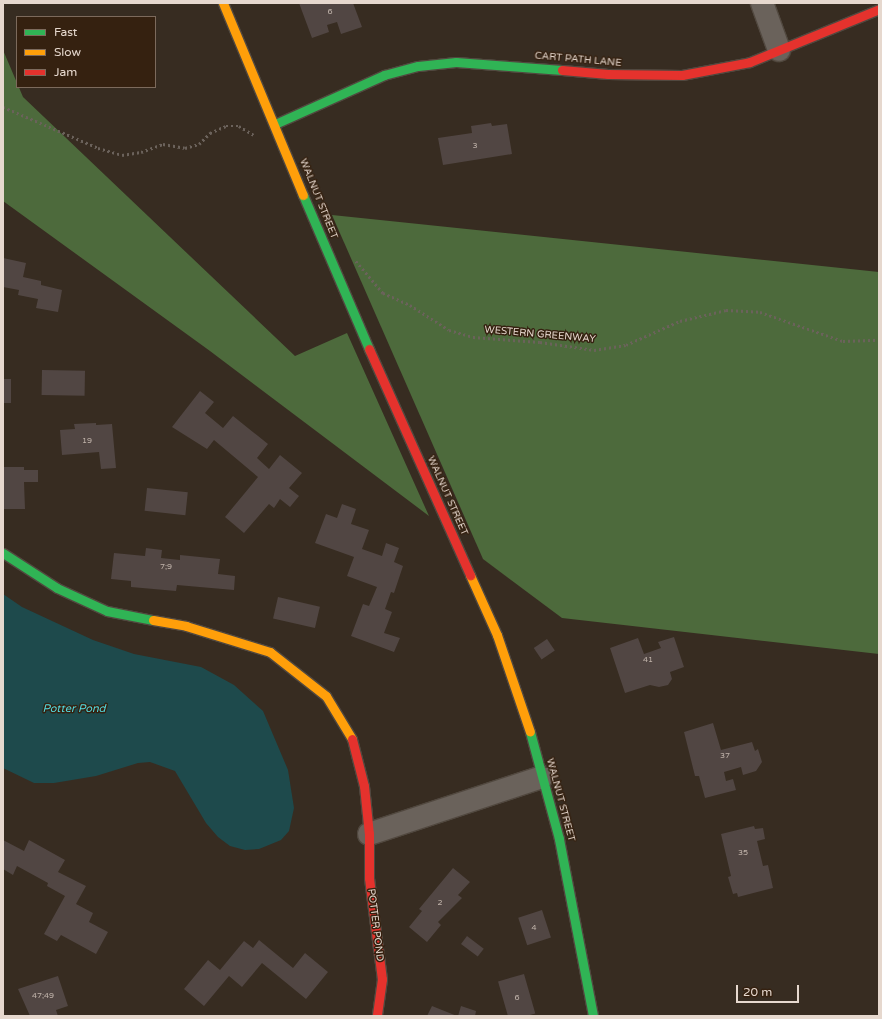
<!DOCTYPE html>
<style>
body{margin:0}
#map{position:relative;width:882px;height:1019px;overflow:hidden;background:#372c21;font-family:"Varela Round",sans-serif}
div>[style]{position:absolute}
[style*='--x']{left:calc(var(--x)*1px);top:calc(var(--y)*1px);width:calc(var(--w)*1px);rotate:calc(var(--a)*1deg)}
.forest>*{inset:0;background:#4d6a3c}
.water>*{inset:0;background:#1e4a4c}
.building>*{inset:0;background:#514643;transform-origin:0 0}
.path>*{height:2.5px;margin-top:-1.25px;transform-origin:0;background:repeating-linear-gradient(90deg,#6b625b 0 2px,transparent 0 5px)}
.roads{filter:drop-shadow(1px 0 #51483f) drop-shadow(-1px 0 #51483f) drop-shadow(0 1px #51483f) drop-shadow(0 -1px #51483f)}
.street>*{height:22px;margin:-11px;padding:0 11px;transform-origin:11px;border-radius:11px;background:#6a625b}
.fast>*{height:9px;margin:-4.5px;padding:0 4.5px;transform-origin:4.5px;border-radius:4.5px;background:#30b455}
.slow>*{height:9px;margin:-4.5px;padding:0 4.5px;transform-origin:4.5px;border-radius:4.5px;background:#ff9f0a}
.jam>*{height:9px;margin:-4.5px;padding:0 4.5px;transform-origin:4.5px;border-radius:4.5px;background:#e5322d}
span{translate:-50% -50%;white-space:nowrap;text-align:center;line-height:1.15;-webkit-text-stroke:3px #352110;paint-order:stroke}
.number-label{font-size:8px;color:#c1b4ab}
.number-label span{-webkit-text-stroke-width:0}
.street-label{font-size:10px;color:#e6d8ce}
.water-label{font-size:11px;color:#53dde3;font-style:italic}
.frame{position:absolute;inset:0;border:4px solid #e6d8ce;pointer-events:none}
.legend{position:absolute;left:16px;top:16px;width:140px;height:72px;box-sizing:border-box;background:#352110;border:1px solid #7c6a5c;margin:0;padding:5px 7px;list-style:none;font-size:12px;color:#e6d8ce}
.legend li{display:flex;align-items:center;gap:8px;height:20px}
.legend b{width:20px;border:1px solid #7c6a5c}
.scale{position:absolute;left:736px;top:985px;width:63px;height:18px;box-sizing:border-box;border:2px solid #e6d8ce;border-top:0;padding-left:5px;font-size:12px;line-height:14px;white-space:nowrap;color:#e6d8ce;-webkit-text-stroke:3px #352110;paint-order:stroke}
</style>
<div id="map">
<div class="forest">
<i style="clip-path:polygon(3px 50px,23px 97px,295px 356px,347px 333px,429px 516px,210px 351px,3px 201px)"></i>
<i style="clip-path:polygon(332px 215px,879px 272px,879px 654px,562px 618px,483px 559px)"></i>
</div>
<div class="water">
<i style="clip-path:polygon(3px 594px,22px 607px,93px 640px,134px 654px,201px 667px,234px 685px,263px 711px,288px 770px,294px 808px,289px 831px,281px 840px,259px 849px,245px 850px,230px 846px,218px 837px,206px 823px,175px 771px,150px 762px,138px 763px,96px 776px,54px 783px,34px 783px,3px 768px)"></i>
</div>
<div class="building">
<i style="clip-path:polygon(299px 3px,353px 3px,362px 27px,341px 34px,337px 22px,327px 25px,329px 32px,312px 38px)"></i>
<i style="clip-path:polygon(491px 123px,492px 126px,507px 124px,512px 154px,443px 165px,438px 138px,472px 133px,471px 126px)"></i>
<i style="clip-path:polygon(3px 258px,26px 263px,23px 277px,41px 281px,41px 285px,62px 290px,58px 312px,36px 308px,38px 299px,18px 295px,19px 290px,3px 287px)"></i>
<i style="left:42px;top:370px;width:43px;height:25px;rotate:1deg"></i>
<i style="left:3px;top:379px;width:8px;height:24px"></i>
<i style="clip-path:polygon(200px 391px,214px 402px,205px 413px,223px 428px,233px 416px,268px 444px,257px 458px,269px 469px,280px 455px,302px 473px,289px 488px,299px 496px,290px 507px,280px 499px,274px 508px,269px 504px,244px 533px,225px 517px,258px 477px,214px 440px,207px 449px,172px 427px)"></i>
<i style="clip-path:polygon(96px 423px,96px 425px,112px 424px,116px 468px,101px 469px,99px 452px,62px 455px,60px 430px,75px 429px,74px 424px)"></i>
<i style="clip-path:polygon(3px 467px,24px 467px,24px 470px,38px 470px,38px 482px,24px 482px,25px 509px,3px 509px)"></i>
<i style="left:147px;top:488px;width:41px;height:23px;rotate:6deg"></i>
<i style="clip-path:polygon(342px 504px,356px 509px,351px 524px,369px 530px,362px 549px,382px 556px,386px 543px,399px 548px,394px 562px,403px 566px,394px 593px,391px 592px,385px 609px,392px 612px,384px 633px,400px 638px,394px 652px,351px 636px,363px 604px,369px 606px,377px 587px,347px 576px,354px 557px,315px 543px,326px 514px,337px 518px)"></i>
<i style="clip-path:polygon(146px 548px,162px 550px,161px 558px,180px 560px,180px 555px,220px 559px,218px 574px,235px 576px,234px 590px,177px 585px,176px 591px,131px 587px,131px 581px,111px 579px,114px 553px,145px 556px)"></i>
<i style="left:278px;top:597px;width:43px;height:22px;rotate:13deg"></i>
<i style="clip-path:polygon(674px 637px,684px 667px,670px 672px,672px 679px,668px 685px,659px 687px,650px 685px,625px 693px,610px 648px,638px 638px,644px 654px,661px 648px,658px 642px)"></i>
<i style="left:547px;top:639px;width:14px;height:16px;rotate:56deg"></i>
<i style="clip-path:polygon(713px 723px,721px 750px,752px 742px,755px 751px,758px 749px,762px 762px,756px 771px,743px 775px,741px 767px,724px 772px,726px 781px,733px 779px,736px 790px,705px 798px,699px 776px,695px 776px,684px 732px)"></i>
<i style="clip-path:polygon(754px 826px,755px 829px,763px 828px,765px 839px,757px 841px,763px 866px,768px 865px,773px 888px,738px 897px,737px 893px,733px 894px,728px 877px,731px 876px,721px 834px)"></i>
<i style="clip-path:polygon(3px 840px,24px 851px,29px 840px,65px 860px,58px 872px,86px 886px,76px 904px,93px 913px,89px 922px,108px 932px,96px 954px,61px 935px,57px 941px,44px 934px,65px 896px,47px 886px,48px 883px,17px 866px,13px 875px,3px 869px)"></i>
<i style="clip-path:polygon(453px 868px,470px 882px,458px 895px,462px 898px,438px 922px,441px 925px,427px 942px,409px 927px,422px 911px,419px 909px)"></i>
<i style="left:542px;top:910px;width:29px;height:25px;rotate:72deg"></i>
<i style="left:467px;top:936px;width:21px;height:10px;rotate:37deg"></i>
<i style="clip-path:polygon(259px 940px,293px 968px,305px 953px,328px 972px,306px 999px,262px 963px,242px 987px,229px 976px,204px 1006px,184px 989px,208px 960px,220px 970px,244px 941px,253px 948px)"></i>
<i style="left:524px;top:974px;width:41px;height:27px;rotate:74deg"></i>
<i style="clip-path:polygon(58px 976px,68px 1006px,56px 1010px,58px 1016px,30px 1016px,18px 989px)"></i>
<i style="clip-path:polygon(432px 1006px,457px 1016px,427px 1016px)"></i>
<i style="clip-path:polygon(461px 1006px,476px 1011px,475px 1016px,458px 1016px)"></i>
</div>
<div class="path">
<i style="--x:3;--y:107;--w:103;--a:23.3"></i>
<i style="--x:98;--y:148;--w:25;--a:16"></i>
<i style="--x:122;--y:155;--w:19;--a:-9"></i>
<i style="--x:141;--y:152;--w:23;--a:-20"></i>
<i style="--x:163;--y:144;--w:22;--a:10"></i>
<i style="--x:185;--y:148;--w:15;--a:-16"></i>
<i style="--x:199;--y:144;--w:16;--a:-45"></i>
<i style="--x:210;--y:133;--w:17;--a:-24"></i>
<i style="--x:226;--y:126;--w:13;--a:0"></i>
<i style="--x:239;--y:126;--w:17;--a:31"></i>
<i style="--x:356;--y:261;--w:42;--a:49.8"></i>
<i style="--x:383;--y:293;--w:30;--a:24"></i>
<i style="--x:410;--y:305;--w:46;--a:32.7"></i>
<i style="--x:449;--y:330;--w:25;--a:16"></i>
<i style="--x:473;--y:337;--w:67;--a:4.3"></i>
<i style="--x:540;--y:342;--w:55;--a:8.4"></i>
<i style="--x:594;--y:350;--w:32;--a:-9"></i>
<i style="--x:626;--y:345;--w:59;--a:-24"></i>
<i style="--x:680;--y:321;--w:47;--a:-13.4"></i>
<i style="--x:726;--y:310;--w:34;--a:3"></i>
<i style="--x:760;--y:312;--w:88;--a:19.3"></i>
<i style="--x:843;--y:341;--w:36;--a:-2"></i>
</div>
<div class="roads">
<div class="street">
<i style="--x:762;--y:3;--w:50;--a:70.1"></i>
<i style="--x:369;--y:834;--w:182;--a:-18.2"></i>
</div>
<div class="fast">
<i style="--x:275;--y:124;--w:120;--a:-24.2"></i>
<i style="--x:384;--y:75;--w:35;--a:-15"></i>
<i style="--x:418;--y:66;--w:38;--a:-6"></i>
<i style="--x:456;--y:62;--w:106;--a:4.3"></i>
<i style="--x:303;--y:195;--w:168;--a:66.8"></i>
<i style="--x:3;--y:553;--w:64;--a:32.9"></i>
<i style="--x:57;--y:588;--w:55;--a:24.7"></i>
<i style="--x:107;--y:611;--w:47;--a:11.1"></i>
<i style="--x:530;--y:732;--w:111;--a:74.8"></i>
<i style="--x:559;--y:839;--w:180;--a:79.1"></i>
</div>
<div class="slow">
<i style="--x:223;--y:3;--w:208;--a:67.4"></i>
<i style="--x:470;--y:575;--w:66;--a:65.8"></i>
<i style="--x:497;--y:635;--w:102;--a:71.2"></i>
<i style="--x:153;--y:620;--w:34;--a:10"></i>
<i style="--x:186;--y:626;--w:88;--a:17.2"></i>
<i style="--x:270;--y:652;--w:71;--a:38.2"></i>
<i style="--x:326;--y:696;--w:50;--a:58.8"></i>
</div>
<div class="jam">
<i style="--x:562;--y:70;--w:46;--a:5"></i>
<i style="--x:608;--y:74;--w:74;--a:0.8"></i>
<i style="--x:682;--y:75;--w:69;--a:-10.8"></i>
<i style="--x:750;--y:62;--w:139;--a:-22.3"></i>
<i style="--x:369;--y:349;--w:248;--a:65.9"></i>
<i style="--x:352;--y:739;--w:49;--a:75.7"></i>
<i style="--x:364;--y:786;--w:48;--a:84.1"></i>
<i style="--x:369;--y:834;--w:44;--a:90"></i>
<i style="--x:369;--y:878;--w:102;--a:82.7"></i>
<i style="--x:382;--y:979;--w:37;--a:98"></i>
</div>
</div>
<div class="number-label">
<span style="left:330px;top:12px">6</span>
<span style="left:475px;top:146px">3</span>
<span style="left:87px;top:441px">19</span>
<span style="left:166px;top:567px">7;9</span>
<span style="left:648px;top:660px">41</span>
<span style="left:725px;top:756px">37</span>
<span style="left:743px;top:853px">35</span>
<span style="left:440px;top:903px">2</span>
<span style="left:534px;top:928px">4</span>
<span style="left:43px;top:996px">47;49</span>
<span style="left:517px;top:998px">6</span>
</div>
<div class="street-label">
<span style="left:578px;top:60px;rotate:5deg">CART PATH LANE</span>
<span style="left:318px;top:199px;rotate:68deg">WALNUT STREET</span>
<span style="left:540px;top:335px;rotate:5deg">WESTERN GREENWAY</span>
<span style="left:447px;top:496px;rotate:66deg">WALNUT STREET</span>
<span style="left:560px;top:800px;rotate:75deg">WALNUT STREET</span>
<span style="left:375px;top:925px;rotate:83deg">POTTER POND</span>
</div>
<div class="water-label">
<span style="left:74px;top:709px">Potter Pond</span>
</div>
<div class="frame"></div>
<ul class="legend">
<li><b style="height:5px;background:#30b455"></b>Fast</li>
<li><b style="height:5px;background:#ff9f0a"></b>Slow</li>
<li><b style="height:5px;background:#e5322d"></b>Jam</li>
</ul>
<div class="scale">20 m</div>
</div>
